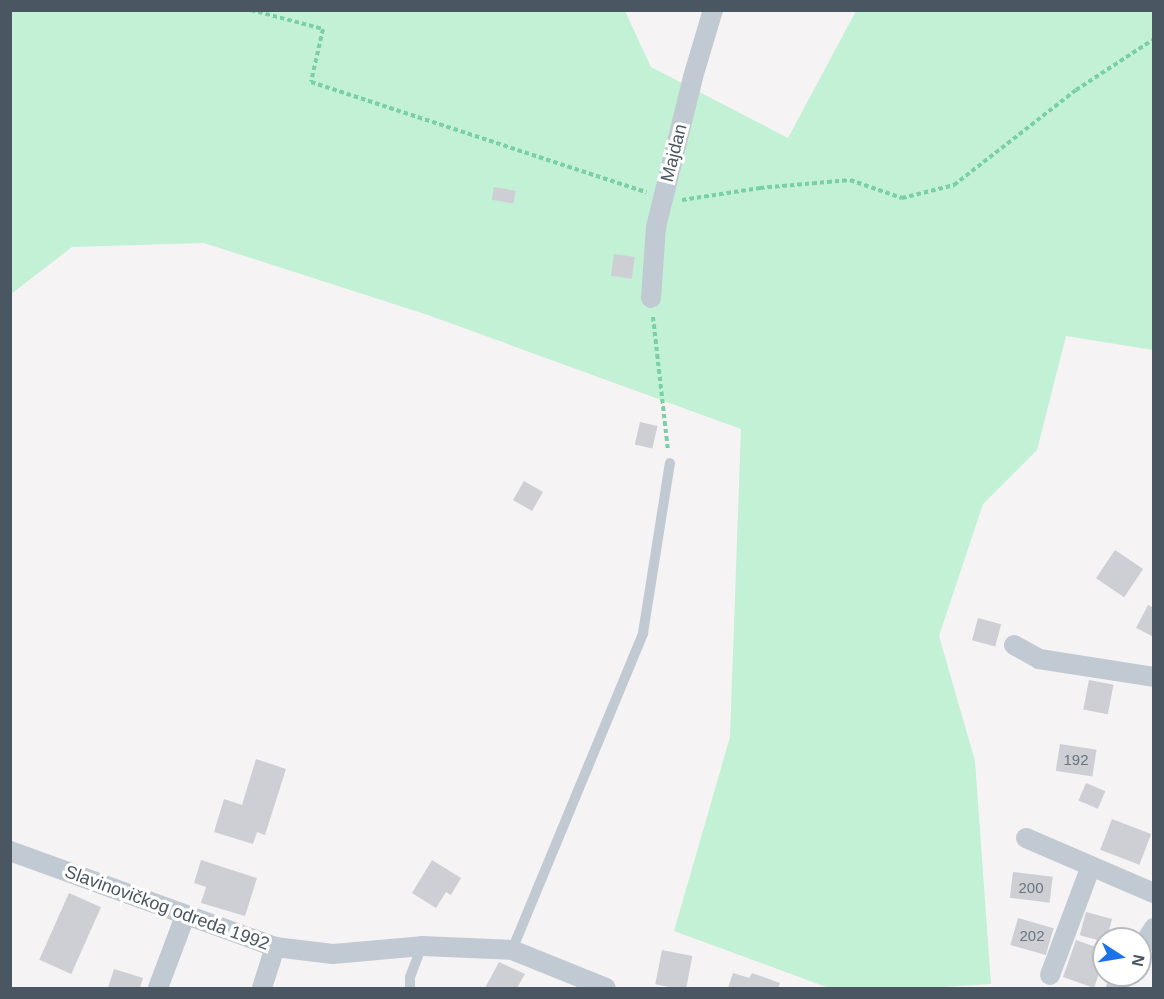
<!DOCTYPE html>
<meta charset="utf-8">
<style>
body{margin:0}
#map{position:relative;width:1164px;height:999px;overflow:hidden;background:#f5f3f3;font-family:Arial,sans-serif}
div>[style]{position:absolute}
[style*='--x']{left:calc(var(--x)*1px);top:calc(var(--y)*1px);width:calc(var(--w)*1px);rotate:calc(var(--a)*1deg)}
.green>*{inset:0;background:#c3f1d5}
.building>*{inset:0;background:#cdcfd5;transform-origin:0 0}
.path>*{height:4px;margin-top:-2px;transform-origin:0;background:repeating-linear-gradient(90deg,#7ad0a6 0 4.5px,transparent 0 7.5px)}
.lane>*{height:10px;margin:-5px;padding:0 5px;transform-origin:5px;border-radius:5px;background:#c1cad2}
.street>*{height:20px;margin:-10px;padding:0 10px;transform-origin:10px;border-radius:10px;background:#c1cad2}
span{translate:-50% -50%;white-space:nowrap;text-align:center;line-height:1.15;-webkit-text-stroke:6px #fff;paint-order:stroke}
.number-label{font-size:15px;color:#6b747e}
.number-label span{-webkit-text-stroke-width:0}
.street-label{font-size:18px;color:#4a5661}
.frame{position:absolute;inset:0;border:12px solid #4a5661;pointer-events:none}
.north{position:absolute;left:1092px;top:927px;width:60px;height:60px;box-sizing:border-box;background:#fff;border:2px solid #b7bbc0;border-radius:50%;rotate:102deg;font-size:16px;font-weight:700;line-height:24px;text-align:center;color:#4a5661}
.north::after{content:'';display:block;margin:auto;width:21px;height:27px;background:#1a73e8;clip-path:polygon(50% 0,100% 100%,50% 72%,0 100%)}
</style>
<div id="map">
<div class="green">
<i style="clip-path:polygon(11px 11px,625px 11px,651px 67px,788px 138px,856px 11px,1153px 11px,1153px 350px,1066px 336px,1037px 450px,983px 504px,939px 636px,975px 761px,991px 984px,927px 988px,829px 988px,674px 931px,730px 737px,741px 429px,428px 315px,204px 243px,72px 247px,11px 294px)"></i>
</div>
<div class="building">
<i style="left:494px;top:187px;width:22px;height:13px;rotate:10deg"></i>
<i style="left:614px;top:254px;width:21px;height:22px;rotate:8deg"></i>
<i style="left:640px;top:422px;width:18px;height:23px;rotate:13deg"></i>
<i style="left:524px;top:481px;width:22px;height:22px;rotate:30deg"></i>
<i style="left:1115px;top:550px;width:34px;height:34px;rotate:34deg"></i>
<i style="clip-path:polygon(1148px 605px,1154px 608px,1154px 637px,1136px 628px)"></i>
<i style="left:978px;top:618px;width:24px;height:23px;rotate:15deg"></i>
<i style="left:1089px;top:680px;width:25px;height:30px;rotate:11deg"></i>
<i style="left:1060px;top:744px;width:37px;height:27px;rotate:9deg"></i>
<i style="clip-path:polygon(256px 759px,286px 769px,265px 835px,257px 832px,253px 844px,214px 832px,224px 799px,242px 805px)"></i>
<i style="left:1086px;top:783px;width:21px;height:19px;rotate:23deg"></i>
<i style="left:1112px;top:819px;width:42px;height:33px;rotate:21deg"></i>
<i style="clip-path:polygon(201px 860px,257px 878px,245px 916px,201px 903px,206px 887px,194px 883px)"></i>
<i style="clip-path:polygon(432px 860px,461px 878px,451px 895px,446px 892px,436px 908px,412px 893px)"></i>
<i style="left:1013px;top:872px;width:40px;height:26px;rotate:7deg"></i>
<i style="left:69px;top:893px;width:35px;height:73px;rotate:24deg"></i>
<i style="left:1086px;top:912px;width:27px;height:24px;rotate:15deg"></i>
<i style="left:1018px;top:918px;width:37px;height:28px;rotate:16deg"></i>
<i style="clip-path:polygon(1076px 940px,1104px 950px,1104px 959px,1094px 988px,1063px 977px)"></i>
<i style="left:662px;top:950px;width:31px;height:35px;rotate:11deg"></i>
<i style="clip-path:polygon(499px 962px,525px 974px,517px 988px,485px 988px)"></i>
<i style="clip-path:polygon(114px 969px,143px 978px,140px 988px,108px 988px)"></i>
<i style="clip-path:polygon(733px 973px,749px 978px,752px 973px,780px 983px,778px 988px,728px 988px)"></i>
</div>
<div class="path">
<i style="--x:251;--y:10;--w:74;--a:14.8"></i>
<i style="--x:323;--y:29;--w:54;--a:102.8"></i>
<i style="--x:311;--y:82;--w:353;--a:18.2"></i>
<i style="--x:682;--y:200;--w:79;--a:-8.7"></i>
<i style="--x:760;--y:188;--w:90;--a:-5.1"></i>
<i style="--x:850;--y:180;--w:55;--a:19.1"></i>
<i style="--x:902;--y:198;--w:54;--a:-14"></i>
<i style="--x:954;--y:185;--w:155;--a:-37.9"></i>
<i style="--x:1076;--y:90;--w:93;--a:-33.2"></i>
<i style="--x:653;--y:317;--w:134;--a:83.6"></i>
</div>
<div class="lane">
<i style="--x:512;--y:950;--w:343;--a:-67.5"></i>
<i style="--x:643;--y:633;--w:172;--a:-81"></i>
<i style="--x:410;--y:988;--w:11;--a:-90"></i>
<i style="--x:410;--y:977;--w:33;--a:-69"></i>
</div>
<div class="street">
<i style="--x:651;--y:298;--w:71;--a:-86"></i>
<i style="--x:656;--y:227;--w:154;--a:-76.1"></i>
<i style="--x:693;--y:77;--w:70;--a:-73.4"></i>
<i style="--x:1014;--y:645;--w:29;--a:29"></i>
<i style="--x:1039;--y:659;--w:116;--a:8.9"></i>
<i style="--x:1026;--y:838;--w:139;--a:23.3"></i>
<i style="--x:10;--y:851;--w:282;--a:19.9"></i>
<i style="--x:275;--y:947;--w:58;--a:6.9"></i>
<i style="--x:333;--y:954;--w:89;--a:-5.1"></i>
<i style="--x:422;--y:946;--w:90;--a:2.5"></i>
<i style="--x:512;--y:950;--w:101;--a:22"></i>
<i style="--x:1140;--y:950;--w:26;--a:-58"></i>
<i style="--x:1050;--y:975;--w:116;--a:-69.4"></i>
<i style="--x:158;--y:988;--w:77;--a:-69.4"></i>
<i style="--x:262;--y:988;--w:43;--a:-72.4"></i>
<i style="--x:1116;--y:988;--w:16;--a:-55"></i>
</div>
<div class="number-label">
<span style="left:1076px;top:760px">192</span>
<span style="left:1031px;top:888px">200</span>
<span style="left:1032px;top:936px">202</span>
</div>
<div class="street-label">
<span style="left:674px;top:153px;rotate:-76deg">Majdan</span>
<span style="left:167px;top:908px;rotate:20deg">Slavinovičkog odreda 1992</span>
</div>
<div class="frame"></div>
<div class="north">N</div>
</div>
